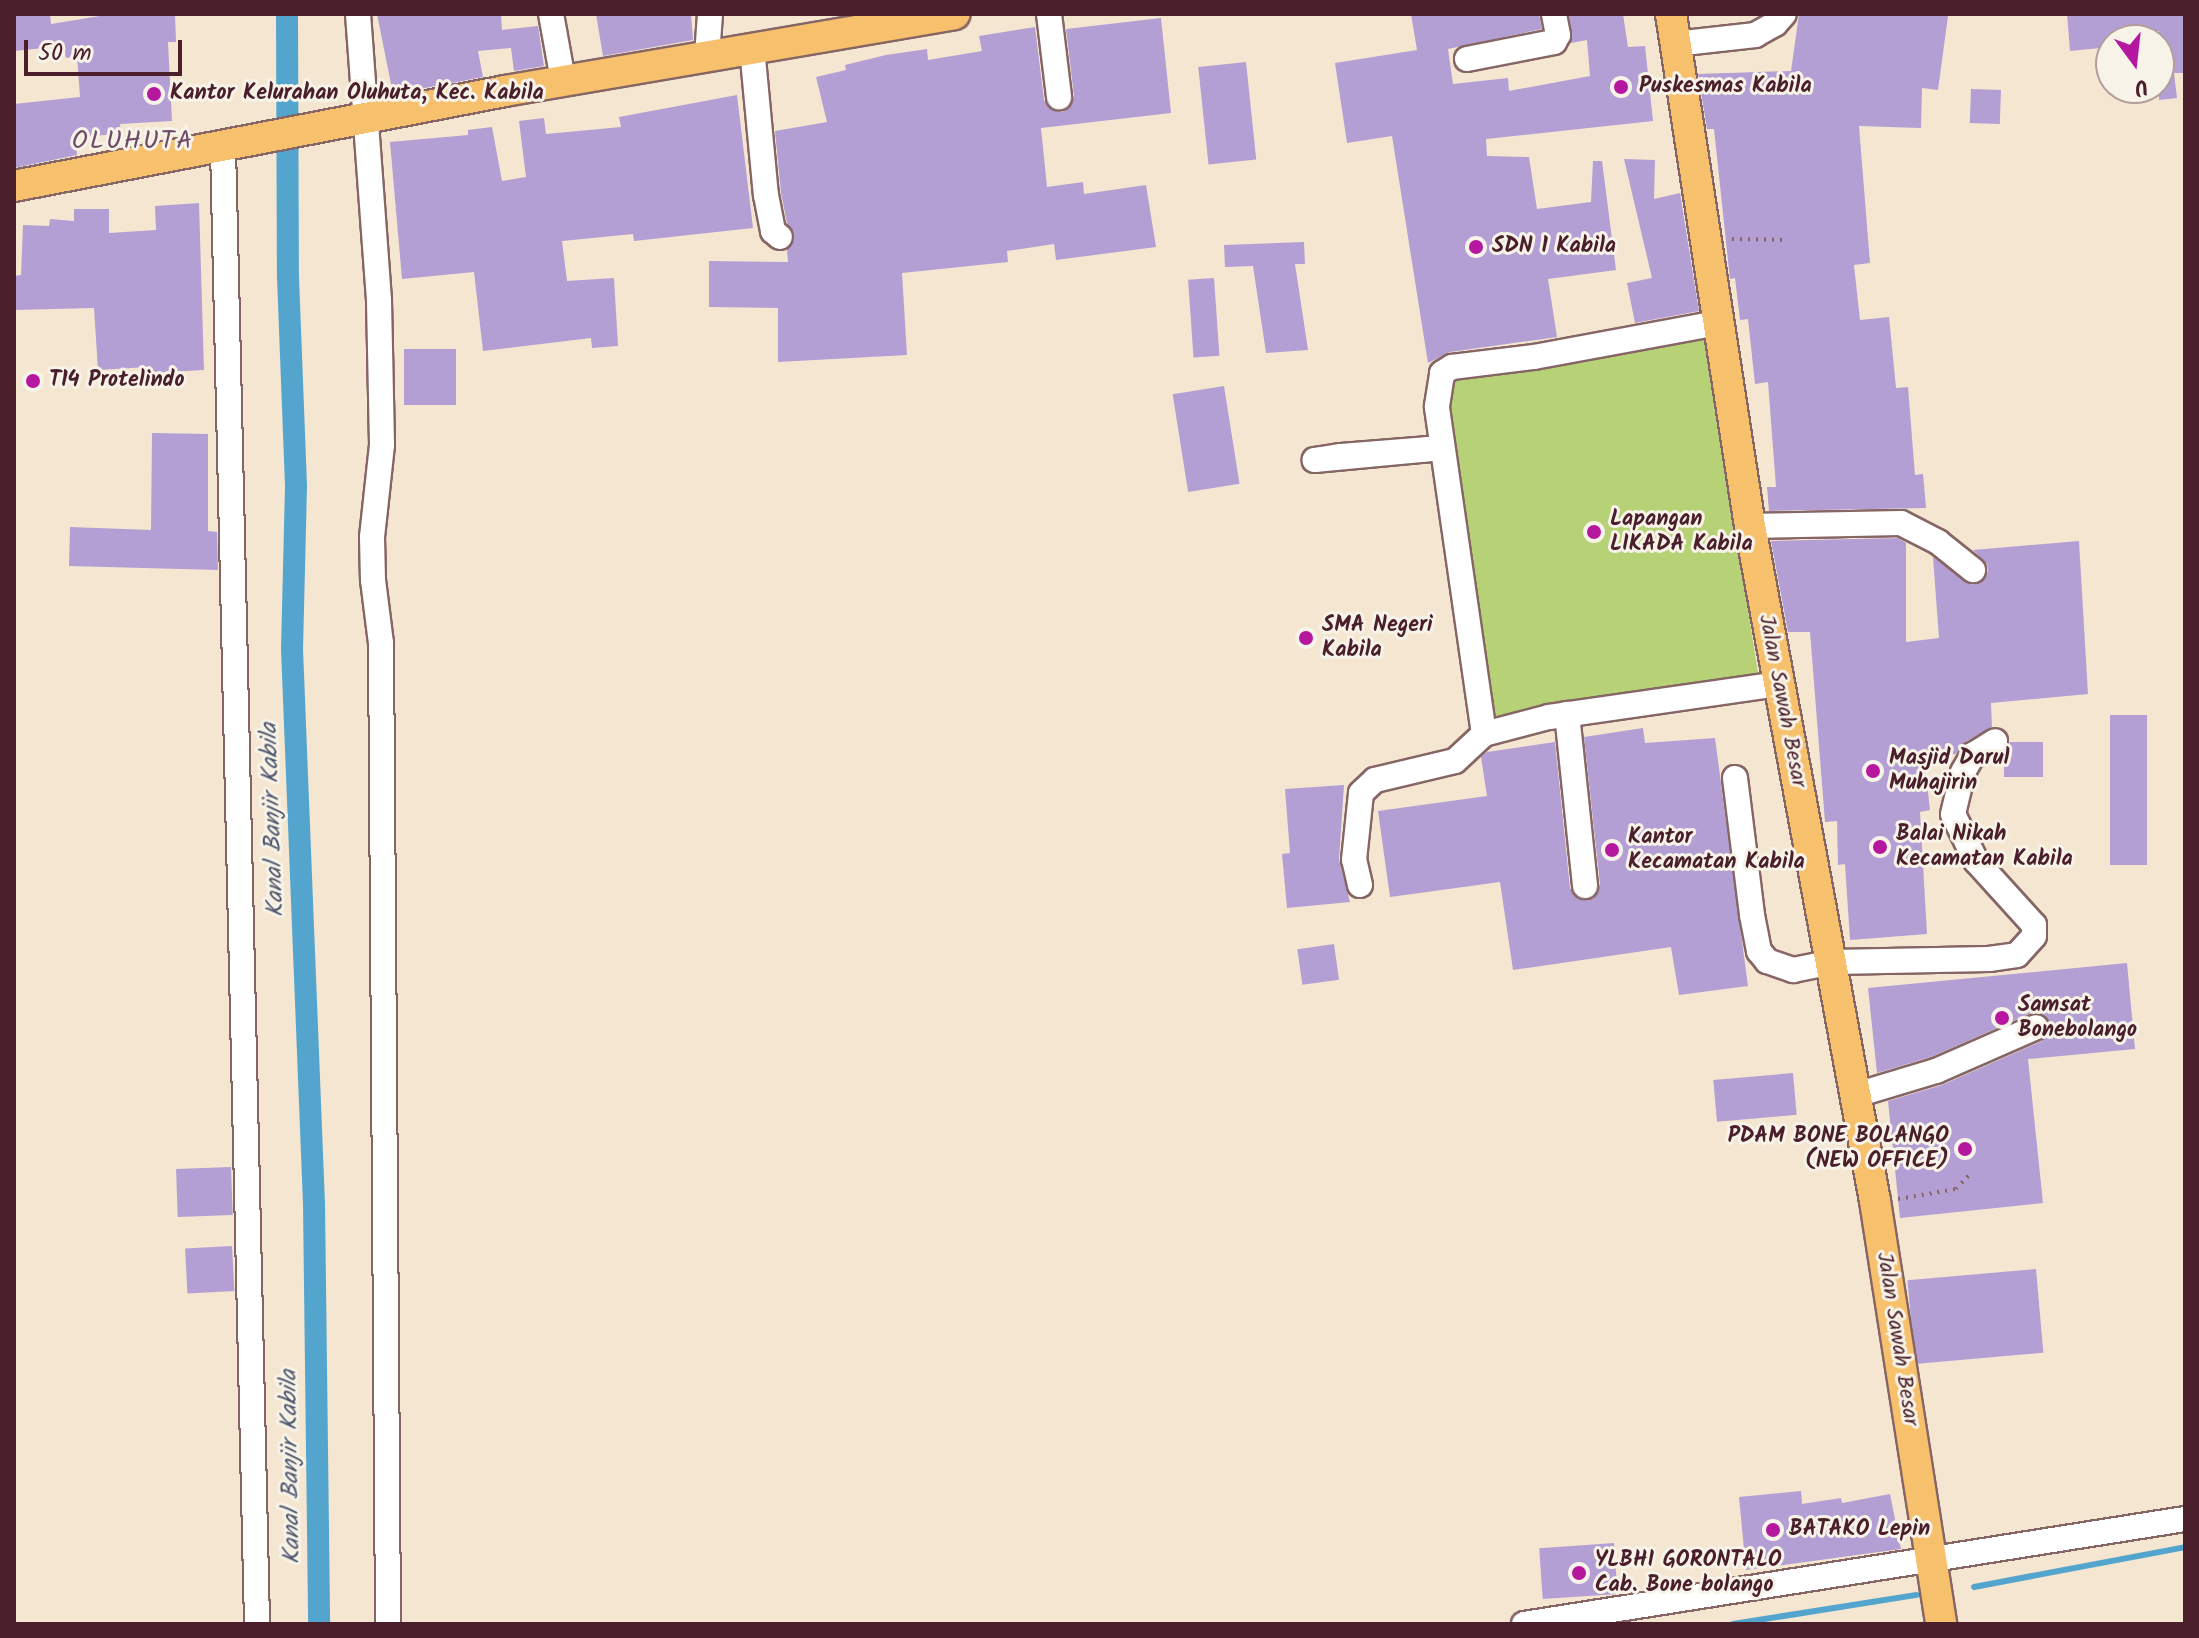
<!DOCTYPE html>
<style>
body{margin:0}
#map{position:relative;width:2199px;height:1638px;overflow:hidden;background:#f4e6d0;font-family:Kalam,sans-serif}
div>[style]{position:absolute}
[style*='--x']{left:calc(var(--x)*1px);top:calc(var(--y)*1px);width:calc(var(--w)*1px);rotate:calc(var(--a)*1deg)}
.green>*{inset:0;background:#b7d177;transform-origin:0 0}
.stream>*{height:6px;margin:-3px;padding:0 3px;transform-origin:3px;border-radius:3px;background:#54a5ce}
.canal>*{height:22px;margin:-11px;padding:0 11px;transform-origin:11px;border-radius:11px;background:#54a5ce}
.building>*{inset:0;background:#b49fd5;transform-origin:0 0}
.path>*{height:4px;margin-top:-2px;transform-origin:0;background:repeating-linear-gradient(90deg,#866565 0 2px,transparent 0 8px)}
.roads{filter:drop-shadow(2px 0 #866565) drop-shadow(-2px 0 #866565) drop-shadow(0 2px #866565) drop-shadow(0 -2px #866565)}
.minor>*{height:24px;margin:-12px;padding:0 12px;transform-origin:12px;border-radius:12px;background:#fff}
.major>*{height:30px;margin:-15px;padding:0 15px;transform-origin:15px;border-radius:15px;background:#f7c06c}
.dots>*{width:22px;height:22px;translate:-50% -50%;box-sizing:border-box;border:4px solid #f7f3e8;border-radius:50%}
span{translate:-50% -50%;white-space:nowrap;text-align:center;line-height:1.15;-webkit-text-stroke:6px #f7f3e8;paint-order:stroke}
.poi-label{font-size:22px;color:#4a1f2b;font-weight:700}
.left{translate:0 -50%;text-align:left}
.right{translate:-100% -50%;text-align:right}
.street-label{font-size:22px;color:#4a1f2b}
.water-label{font-size:24px;color:#4e556c;font-style:italic}
.quarter-label{font-size:26px;color:#6f4c66;letter-spacing:2px}
.frame{position:absolute;inset:0;border:16px solid #4a1f2b;pointer-events:none}
.north{position:absolute;left:2095px;top:24px;width:80px;height:80px;box-sizing:border-box;background:#f7f3e8;border:2px solid #b29e9c;border-radius:50%;rotate:165deg;font-size:22px;font-weight:700;line-height:32px;text-align:center;color:#4a1f2b}
.north::after{content:'';display:block;margin:auto;width:28px;height:36px;background:#b5179e;clip-path:polygon(50% 0,100% 100%,50% 72%,0 100%)}
.scale{position:absolute;left:24px;top:40px;width:158px;height:36px;box-sizing:border-box;border:4px solid #4a1f2b;border-top:0;padding-left:10px;font-size:24px;line-height:28px;white-space:nowrap;color:#4a1f2b;-webkit-text-stroke:6px #f7f3e8;paint-order:stroke}
</style>
<div id="map">
<div class="green">
<i style="left:1704px;top:332px;width:352px;height:277px;rotate:81deg"></i>
</div>
<div class="stream">
<i style="--x:1974;--y:1587;--w:215;--a:-10.7"></i>
<i style="--x:1733;--y:1624;--w:186;--a:-9"></i>
</div>
<div class="canal">
<i style="--x:287;--y:14;--w:263;--a:89.8"></i>
<i style="--x:288;--y:277;--w:209;--a:87.8"></i>
<i style="--x:296;--y:486;--w:163;--a:91.4"></i>
<i style="--x:292;--y:649;--w:554;--a:87.73"></i>
<i style="--x:314;--y:1203;--w:421;--a:89.3"></i>
</div>
<div class="building">
<i style="clip-path:polygon(14px 14px,50px 14px,51px 24px,112px 14px,175px 14px,176px 42px,168px 42px,172px 121px,120px 124px,121px 134px,75px 137px,77px 155px,14px 168px,14px 104px,80px 97px,77px 56px,66px 58px,64px 46px,14px 51px)"></i>
<i style="clip-path:polygon(377px 14px,501px 14px,502px 30px,538px 26px,544px 66px,514px 71px,511px 48px,478px 51px,483px 77px,393px 94px)"></i>
<i style="clip-path:polygon(596px 14px,691px 14px,693px 40px,603px 56px)"></i>
<i style="clip-path:polygon(1411px 14px,1539px 14px,1542px 29px,1448px 49px,1453px 84px,1508px 78px,1509px 91px,1590px 76px,1587px 40px,1571px 43px,1569px 14px,1623px 14px,1628px 47px,1645px 46px,1653px 121px,1486px 139px,1487px 156px,1529px 157px,1537px 209px,1591px 202px,1593px 161px,1602px 161px,1616px 270px,1548px 279px,1557px 337px,1450px 352px,1428px 363px,1392px 136px,1347px 143px,1335px 63px,1417px 50px)"></i>
<i style="clip-path:polygon(1799px 14px,1948px 16px,1938px 90px,1922px 88px,1921px 128px,1859px 126px,1870px 263px,1854px 265px,1860px 320px,1889px 317px,1896px 388px,1908px 387px,1915px 475px,1923px 474px,1926px 508px,1769px 511px,1767px 487px,1776px 487px,1768px 382px,1755px 384px,1748px 319px,1740px 320px,1735px 278px,1730px 279px,1714px 129px,1707px 129px,1698px 74px,1791px 71px)"></i>
<i style="clip-path:polygon(2067px 14px,2185px 14px,2185px 73px,2174px 73px,2177px 98px,2159px 100px,2159px 31px,2120px 35px,2121px 40px,2111px 40px,2111px 47px,2070px 51px)"></i>
<i style="clip-path:polygon(1161px 18px,1171px 113px,1041px 128px,1047px 187px,1083px 182px,1084px 194px,1146px 185px,1156px 247px,1056px 260px,1054px 244px,1007px 251px,1008px 262px,902px 273px,907px 355px,778px 362px,778px 308px,709px 307px,709px 261px,788px 262px,787px 250px,794px 240px,794px 233px,787px 223px,781px 193px,775px 131px,827px 122px,816px 77px,846px 70px,845px 65px,886px 55px,927px 49px,928px 60px,982px 51px,979px 36px,1035px 27px,1044px 100px,1052px 110px,1062px 112px,1069px 108px,1074px 96px,1066px 29px)"></i>
<i style="left:1246px;top:62px;width:98px;height:48px;rotate:84deg"></i>
<i style="left:1971px;top:89px;width:30px;height:34px;rotate:2deg"></i>
<i style="clip-path:polygon(737px 95px,753px 228px,634px 241px,633px 234px,562px 241px,567px 281px,614px 278px,618px 346px,592px 348px,591px 338px,483px 351px,474px 272px,402px 279px,390px 142px,468px 135px,468px 130px,492px 127px,502px 181px,526px 177px,519px 121px,544px 118px,546px 134px,621px 127px,619px 117px)"></i>
<i style="clip-path:polygon(1624px 159px,1655px 160px,1654px 199px,1680px 193px,1699px 311px,1635px 323px,1627px 283px,1652px 278px)"></i>
<i style="clip-path:polygon(199px 203px,204px 370px,148px 373px,148px 367px,98px 370px,94px 308px,14px 310px,14px 276px,21px 275px,23px 225px,49px 226px,50px 219px,74px 221px,74px 209px,109px 209px,109px 233px,156px 230px,155px 206px)"></i>
<i style="clip-path:polygon(1304px 242px,1305px 264px,1295px 264px,1308px 350px,1266px 353px,1253px 266px,1225px 267px,1224px 245px)"></i>
<i style="left:1214px;top:278px;width:78px;height:26px;rotate:86deg"></i>
<i style="left:404px;top:349px;width:52px;height:56px"></i>
<i style="left:1224px;top:386px;width:99px;height:52px;rotate:81deg"></i>
<i style="clip-path:polygon(152px 433px,208px 434px,208px 531px,217px 532px,218px 570px,69px 566px,70px 527px,151px 530px)"></i>
<i style="clip-path:polygon(1898px 538px,1906px 543px,1906px 642px,1939px 638px,1933px 557px,1972px 585px,1984px 580px,1988px 571px,1987px 564px,1973px 550px,2079px 541px,2088px 694px,1991px 703px,1992px 727px,1965px 742px,1956px 754px,1924px 756px,1930px 810px,1920px 812px,1927px 934px,1850px 940px,1845px 864px,1838px 865px,1837px 821px,1825px 822px,1810px 632px,1788px 632px,1771px 541px)"></i>
<i style="left:2110px;top:715px;width:37px;height:150px"></i>
<i style="clip-path:polygon(1643px 728px,1645px 743px,1715px 738px,1748px 986px,1679px 995px,1671px 947px,1513px 970px,1500px 882px,1390px 897px,1378px 811px,1487px 796px,1481px 757px,1487px 752px,1555px 742px,1570px 888px,1578px 899px,1593px 899px,1600px 884px,1584px 737px)"></i>
<i style="clip-path:polygon(2010px 742px,2043px 742px,2043px 777px,2004px 777px,2004px 753px)"></i>
<i style="clip-path:polygon(1344px 785px,1339px 859px,1350px 902px,1287px 908px,1282px 854px,1290px 853px,1285px 789px)"></i>
<i style="left:1334px;top:944px;width:36px;height:37px;rotate:82deg"></i>
<i style="clip-path:polygon(2127px 963px,2135px 1049px,2028px 1059px,2043px 1203px,1900px 1218px,1888px 1101px,1942px 1085px,2042px 1041px,2051px 1028px,2045px 1015px,2031px 1013px,1931px 1057px,1877px 1073px,1868px 988px)"></i>
<i style="left:1793px;top:1073px;width:42px;height:80px;rotate:85deg"></i>
<i style="left:231px;top:1167px;width:48px;height:55px;rotate:88deg"></i>
<i style="left:232px;top:1246px;width:45px;height:47px;rotate:87deg"></i>
<i style="left:2036px;top:1269px;width:84px;height:129px;rotate:85deg"></i>
<i style="clip-path:polygon(1801px 1491px,1802px 1504px,1841px 1498px,1842px 1503px,1890px 1494px,1901px 1549px,1746px 1570px,1739px 1497px)"></i>
<i style="left:1614px;top:1543px;width:51px;height:75px;rotate:86deg"></i>
</div>
<div class="path">
<i style="--x:1732;--y:239;--w:56;--a:1"></i>
<i style="--x:1898;--y:1199;--w:59;--a:-9.8"></i>
<i style="--x:1956;--y:1189;--w:19;--a:-47"></i>
</div>
<div class="roads">
<div class="minor">
<i style="--x:358;--y:14;--w:288;--a:85.8"></i>
<i style="--x:379;--y:301;--w:144;--a:88.8"></i>
<i style="--x:382;--y:445;--w:93;--a:96.2"></i>
<i style="--x:372;--y:537;--w:43;--a:88.7"></i>
<i style="--x:373;--y:580;--w:64;--a:82.8"></i>
<i style="--x:381;--y:643;--w:981;--a:89.59"></i>
<i style="--x:551;--y:14;--w:67;--a:79.7"></i>
<i style="--x:1049;--y:14;--w:84;--a:83.1"></i>
<i style="--x:1675;--y:44;--w:81;--a:-6.4"></i>
<i style="--x:1755;--y:35;--w:23;--a:-29"></i>
<i style="--x:1775;--y:24;--w:13;--a:-48"></i>
<i style="--x:752;--y:48;--w:148;--a:84.6"></i>
<i style="--x:766;--y:195;--w:37;--a:79"></i>
<i style="--x:773;--y:231;--w:9;--a:41"></i>
<i style="--x:707;--y:56;--w:42;--a:-85.9"></i>
<i style="--x:1467;--y:59;--w:89;--a:-11.1"></i>
<i style="--x:1554;--y:42;--w:8;--a:-60"></i>
<i style="--x:1558;--y:35;--w:21;--a:-101"></i>
<i style="--x:223;--y:147;--w:1477;--a:88.68"></i>
<i style="--x:1442;--y:448;--w:128;--a:174.6"></i>
<i style="--x:1315;--y:460;--w:26;--a:-9"></i>
<i style="--x:1341;--y:456;--w:101;--a:-4.5"></i>
<i style="--x:1750;--y:526;--w:151;--a:-1.1"></i>
<i style="--x:1901;--y:523;--w:42;--a:27.2"></i>
<i style="--x:1938;--y:542;--w:45;--a:38.7"></i>
<i style="--x:1567;--y:714;--w:173;--a:84"></i>
<i style="--x:1484;--y:734;--w:331;--a:-98.2"></i>
<i style="--x:1437;--y:406;--w:33;--a:-81"></i>
<i style="--x:1442;--y:373;--w:12;--a:-31"></i>
<i style="--x:1452;--y:367;--w:83;--a:-7"></i>
<i style="--x:1534;--y:357;--w:186;--a:-10.5"></i>
<i style="--x:1735;--y:778;--w:138;--a:82.9"></i>
<i style="--x:1752;--y:915;--w:37;--a:79"></i>
<i style="--x:1759;--y:951;--w:13;--a:51"></i>
<i style="--x:1767;--y:961;--w:28;--a:19"></i>
<i style="--x:1793;--y:970;--w:41;--a:-11.3"></i>
<i style="--x:1833;--y:962;--w:156;--a:-1.1"></i>
<i style="--x:1989;--y:959;--w:28;--a:-8"></i>
<i style="--x:2017;--y:955;--w:25;--a:-48"></i>
<i style="--x:2034;--y:936;--w:11;--a:-90"></i>
<i style="--x:2034;--y:925;--w:86;--a:-132.2"></i>
<i style="--x:1976;--y:861;--w:52;--a:-116.1"></i>
<i style="--x:1953;--y:814;--w:43;--a:-76.6"></i>
<i style="--x:1963;--y:772;--w:20;--a:-60"></i>
<i style="--x:1973;--y:755;--w:26;--a:-32"></i>
<i style="--x:1360;--y:885;--w:26;--a:-103"></i>
<i style="--x:1354;--y:860;--w:67;--a:-84"></i>
<i style="--x:1361;--y:793;--w:19;--a:-43"></i>
<i style="--x:1375;--y:780;--w:82;--a:-13.4"></i>
<i style="--x:1455;--y:761;--w:40;--a:-43"></i>
<i style="--x:1484;--y:734;--w:67;--a:-14.7"></i>
<i style="--x:1549;--y:717;--w:231;--a:-8.2"></i>
<i style="--x:1856;--y:1095;--w:84;--a:-16.7"></i>
<i style="--x:1936;--y:1071;--w:109;--a:-23.7"></i>
<i style="--x:1524;--y:1624;--w:669;--a:-9.03"></i>
</div>
<div class="major">
<i style="--x:1671;--y:14;--w:518;--a:81.23"></i>
<i style="--x:1750;--y:526;--w:686;--a:79.51"></i>
<i style="--x:1875;--y:1201;--w:428;--a:81.1"></i>
<i style="--x:14;--y:186;--w:500;--a:-10.95"></i>
<i style="--x:505;--y:91;--w:456;--a:-9.7"></i>
</div>
</div>
<div class="dots">
<i style="left:1621px;top:87px;background:#b5179e"></i>
<i style="left:154px;top:94px;background:#b5179e"></i>
<i style="left:1476px;top:247px;background:#b5179e"></i>
<i style="left:33px;top:381px;background:#b5179e"></i>
<i style="left:1594px;top:532px;background:#b5179e"></i>
<i style="left:1306px;top:638px;background:#b5179e"></i>
<i style="left:1873px;top:771px;background:#b5179e"></i>
<i style="left:1880px;top:847px;background:#b5179e"></i>
<i style="left:1612px;top:850px;background:#b5179e"></i>
<i style="left:2002px;top:1018px;background:#b5179e"></i>
<i style="left:1965px;top:1149px;background:#b5179e"></i>
<i style="left:1773px;top:1530px;background:#b5179e"></i>
<i style="left:1579px;top:1573px;background:#b5179e"></i>
</div>
<div class="poi-label">
<span class="left" style="left:1639px;top:87px">Puskesmas Kabila</span>
<span class="left" style="left:170px;top:94px">Kantor Kelurahan Oluhuta, Kec. Kabila</span>
<span class="left" style="left:1492px;top:247px">SDN 1 Kabila</span>
<span class="left" style="left:49px;top:381px">T14 Protelindo</span>
<span class="left" style="left:1610px;top:532px">Lapangan<br>LIKADA Kabila</span>
<span class="left" style="left:1322px;top:638px">SMA Negeri<br>Kabila</span>
<span class="left" style="left:1889px;top:771px">Masjid Darul<br>Muhajirin</span>
<span class="left" style="left:1896px;top:847px">Balai Nikah<br>Kecamatan Kabila</span>
<span class="left" style="left:1628px;top:850px">Kantor<br>Kecamatan Kabila</span>
<span class="left" style="left:2018px;top:1018px">Samsat<br>Bonebolango</span>
<span class="right" style="left:1949px;top:1149px">PDAM BONE BOLANGO<br>(NEW OFFICE)</span>
<span class="left" style="left:1789px;top:1530px">BATAKO Lepin</span>
<span class="left" style="left:1595px;top:1573px">YLBHI GORONTALO<br>Cab. Bone bolango</span>
</div>
<div class="street-label">
<span style="left:1782px;top:701px;rotate:79deg">Jalan Sawah Besar</span>
<span style="left:1897px;top:1339px;rotate:81deg">Jalan Sawah Besar</span>
</div>
<div class="water-label">
<span style="left:273px;top:820px;rotate:-92deg">Kanal Banjir Kabila</span>
<span style="left:291px;top:1467px;rotate:-91deg">Kanal Banjir Kabila</span>
</div>
<div class="quarter-label">
<span style="left:133px;top:142px">OLUHUTA</span>
</div>
<div class="frame"></div>
<div class="north">U</div>
<div class="scale">50 m</div>
</div>
